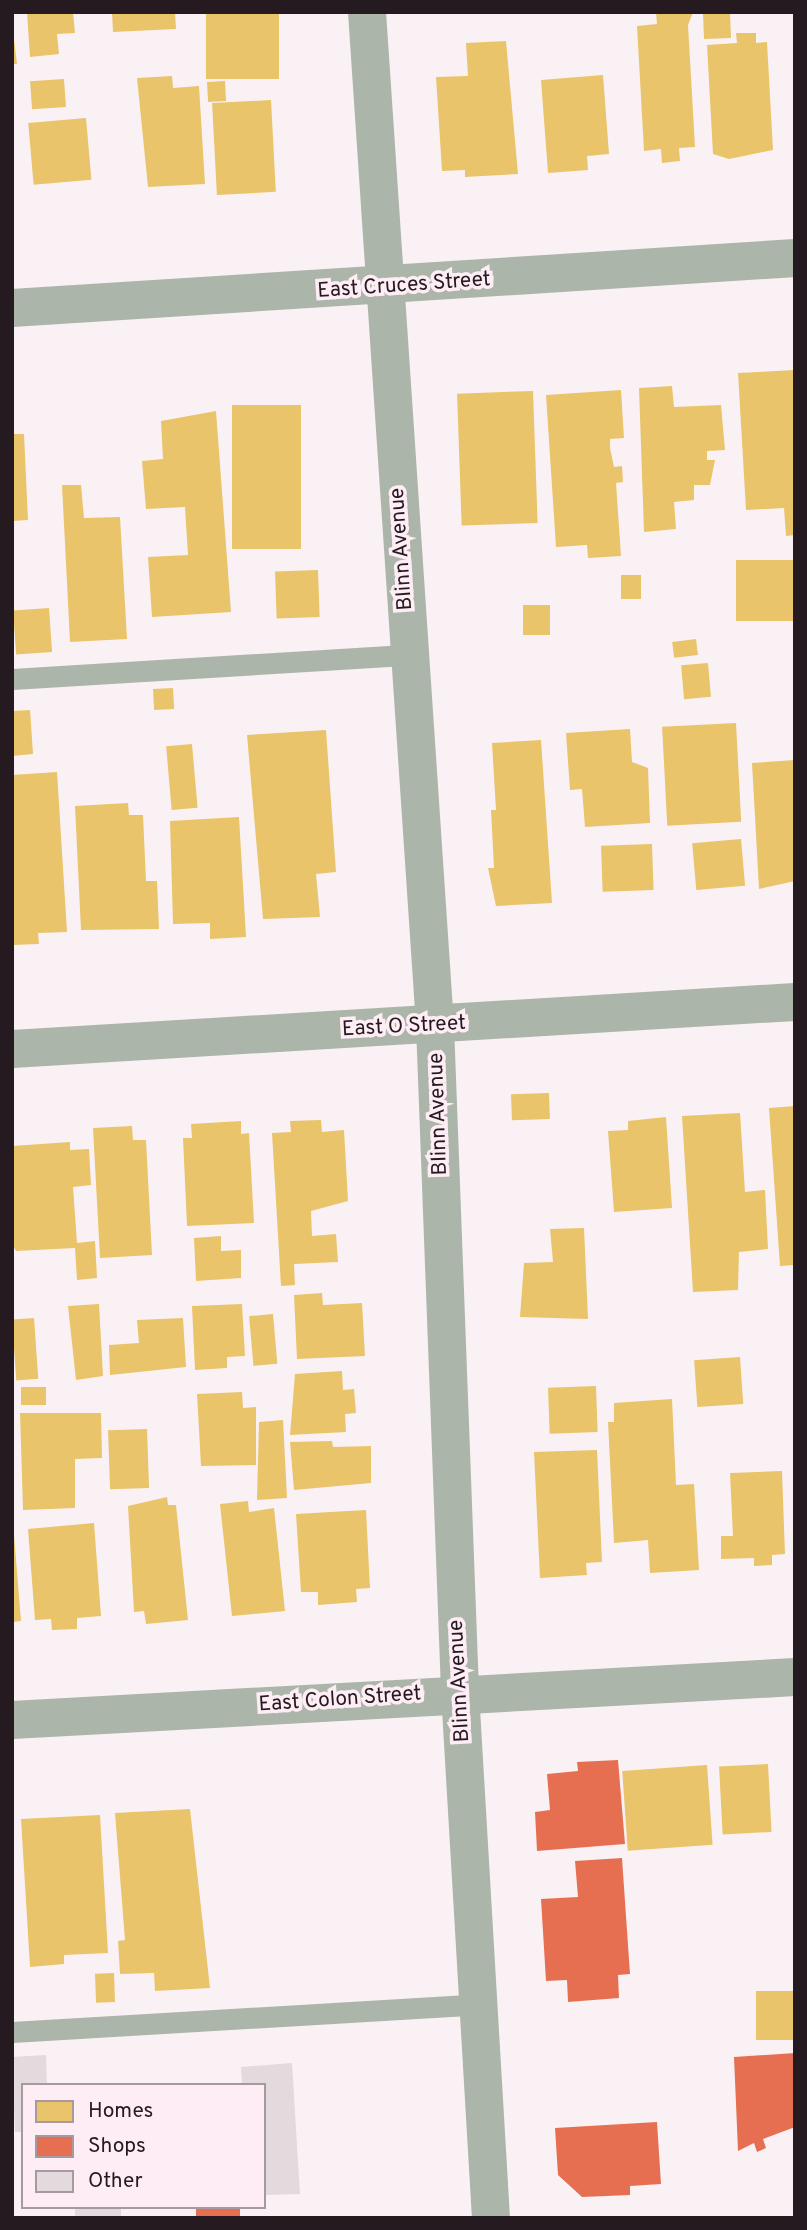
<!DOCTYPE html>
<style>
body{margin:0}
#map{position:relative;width:807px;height:2230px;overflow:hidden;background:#faf1f5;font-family:Overpass,sans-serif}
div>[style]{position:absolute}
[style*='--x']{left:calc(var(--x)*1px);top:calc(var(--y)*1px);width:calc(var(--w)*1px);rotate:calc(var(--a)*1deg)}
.homes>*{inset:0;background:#e9c46a;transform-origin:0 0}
.shops>*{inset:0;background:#e76f51;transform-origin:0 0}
.building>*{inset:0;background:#e3dade;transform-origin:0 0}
.service>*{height:21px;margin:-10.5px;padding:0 10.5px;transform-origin:10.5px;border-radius:10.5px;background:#acb5a9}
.minor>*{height:38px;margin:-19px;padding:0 19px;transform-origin:19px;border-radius:19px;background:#acb5a9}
span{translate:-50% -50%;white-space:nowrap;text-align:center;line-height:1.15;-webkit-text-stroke:7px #feedf4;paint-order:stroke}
.street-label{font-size:21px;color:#241a1f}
.frame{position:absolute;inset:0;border:14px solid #241a1f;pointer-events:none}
.legend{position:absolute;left:21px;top:2083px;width:245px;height:126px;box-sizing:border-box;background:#feedf4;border:2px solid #a7999f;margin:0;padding:9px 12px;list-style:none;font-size:21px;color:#241a1f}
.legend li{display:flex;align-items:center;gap:14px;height:35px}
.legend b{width:35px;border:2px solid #a7999f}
</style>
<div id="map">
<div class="homes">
<i style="clip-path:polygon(27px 12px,73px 12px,75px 33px,57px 34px,59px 54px,30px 57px)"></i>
<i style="clip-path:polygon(112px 12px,175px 12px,176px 29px,113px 32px)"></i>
<i style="left:206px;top:12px;width:73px;height:67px"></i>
<i style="clip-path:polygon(656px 12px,693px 12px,688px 25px,695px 147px,679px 148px,680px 161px,662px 163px,661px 149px,644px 151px,637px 26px,657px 24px)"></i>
<i style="clip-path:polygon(722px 12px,730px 12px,731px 38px,704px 39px,703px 13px)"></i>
<i style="clip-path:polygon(12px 22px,17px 64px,12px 64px)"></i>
<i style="clip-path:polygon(736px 33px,756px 33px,756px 43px,767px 42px,773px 150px,729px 159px,713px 154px,707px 45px,737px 43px)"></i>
<i style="clip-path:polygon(506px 41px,518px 174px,465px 177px,465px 170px,442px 171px,436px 77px,468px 76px,466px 43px)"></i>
<i style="clip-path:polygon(603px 75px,609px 154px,587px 156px,588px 170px,548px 173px,541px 80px)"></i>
<i style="clip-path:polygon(172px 76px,173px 88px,199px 86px,205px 184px,148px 187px,137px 78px)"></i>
<i style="left:64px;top:79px;width:28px;height:34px;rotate:86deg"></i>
<i style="left:225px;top:81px;width:20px;height:18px;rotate:87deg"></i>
<i style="left:271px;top:100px;width:92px;height:59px;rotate:87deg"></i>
<i style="left:86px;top:118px;width:62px;height:58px;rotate:85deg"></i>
<i style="clip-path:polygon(795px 370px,795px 535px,786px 536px,784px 508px,746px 510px,738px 373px)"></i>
<i style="clip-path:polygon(672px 386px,674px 407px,721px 405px,725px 450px,707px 451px,707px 460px,715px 460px,710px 485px,694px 485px,694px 500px,674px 502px,676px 529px,644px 532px,639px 388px)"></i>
<i style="clip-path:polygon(621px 390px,624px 438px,610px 439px,610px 448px,614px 467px,622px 466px,623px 482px,616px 483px,621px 556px,588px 558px,587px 545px,556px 547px,546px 395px)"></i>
<i style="left:533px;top:391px;width:132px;height:76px;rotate:88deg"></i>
<i style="left:301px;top:405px;width:144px;height:69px;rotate:90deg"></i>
<i style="clip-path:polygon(216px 411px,231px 612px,152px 617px,148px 557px,188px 555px,185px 507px,146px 509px,142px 461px,163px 459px,161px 421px)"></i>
<i style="clip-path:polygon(12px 434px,24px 434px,28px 520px,12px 521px)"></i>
<i style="clip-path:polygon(62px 485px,81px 485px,84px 518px,120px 517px,127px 639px,70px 642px)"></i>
<i style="left:795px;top:560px;width:61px;height:59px;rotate:90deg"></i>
<i style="left:318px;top:570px;width:47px;height:43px;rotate:88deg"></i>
<i style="left:621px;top:575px;width:20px;height:24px"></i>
<i style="left:550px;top:605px;width:30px;height:27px;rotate:90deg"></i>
<i style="left:49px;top:608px;width:44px;height:36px;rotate:86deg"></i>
<i style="left:696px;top:639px;width:16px;height:24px;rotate:83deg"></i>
<i style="left:708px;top:663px;width:34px;height:27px;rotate:85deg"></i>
<i style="left:173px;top:688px;width:21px;height:20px;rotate:87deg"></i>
<i style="clip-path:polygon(30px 710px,33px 754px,12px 756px,12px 711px)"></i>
<i style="left:736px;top:723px;width:99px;height:74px;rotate:87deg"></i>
<i style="clip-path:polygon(630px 729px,632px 762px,648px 768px,650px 823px,585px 827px,582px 789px,570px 790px,566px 733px)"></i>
<i style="clip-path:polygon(326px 730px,336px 872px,316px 874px,320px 917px,263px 919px,247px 735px)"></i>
<i style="clip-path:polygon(541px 740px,552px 903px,496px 906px,488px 868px,494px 868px,491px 810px,496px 810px,492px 743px)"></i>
<i style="left:192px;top:744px;width:64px;height:26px;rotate:85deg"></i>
<i style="clip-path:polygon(795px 760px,795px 881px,759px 889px,752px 763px)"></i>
<i style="clip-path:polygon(57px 772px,67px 932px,38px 933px,39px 944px,12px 945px,12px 775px)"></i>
<i style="clip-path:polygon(128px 803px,129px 815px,143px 815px,146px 881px,157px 881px,159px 929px,81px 930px,75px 806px)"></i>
<i style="clip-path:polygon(239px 817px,246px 937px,210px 939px,210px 923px,173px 924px,170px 821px)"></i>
<i style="left:741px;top:839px;width:47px;height:49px;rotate:85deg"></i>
<i style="left:652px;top:844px;width:46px;height:51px;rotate:88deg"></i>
<i style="left:549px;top:1093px;width:26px;height:38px;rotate:88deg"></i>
<i style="clip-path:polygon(795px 1106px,795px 1265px,780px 1266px,769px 1108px)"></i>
<i style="clip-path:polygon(740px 1113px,745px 1192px,765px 1190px,768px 1249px,739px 1252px,738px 1290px,693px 1292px,682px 1116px)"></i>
<i style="clip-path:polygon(666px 1117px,672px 1208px,614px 1212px,608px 1131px,628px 1130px,628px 1121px)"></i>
<i style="clip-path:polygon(321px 1120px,322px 1132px,344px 1130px,348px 1201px,311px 1211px,312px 1236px,336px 1234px,338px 1262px,294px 1264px,295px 1285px,281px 1286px,272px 1133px,291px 1132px,290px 1121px)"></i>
<i style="clip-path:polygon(241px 1121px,241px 1134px,249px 1133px,254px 1223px,187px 1226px,183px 1138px,192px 1138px,191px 1124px)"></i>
<i style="clip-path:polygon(132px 1126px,133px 1140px,146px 1140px,152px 1255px,100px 1258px,93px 1128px)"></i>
<i style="clip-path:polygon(70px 1142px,70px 1150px,89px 1149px,91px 1185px,73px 1187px,77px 1243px,95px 1241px,97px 1278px,77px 1280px,75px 1248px,16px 1251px,12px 1243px,12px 1146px)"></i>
<i style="clip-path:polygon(584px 1228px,588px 1319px,520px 1317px,524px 1263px,553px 1262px,550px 1229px)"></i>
<i style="clip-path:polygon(221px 1236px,221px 1251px,241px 1250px,241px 1278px,196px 1281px,194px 1238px)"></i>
<i style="clip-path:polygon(322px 1293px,323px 1305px,362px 1303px,365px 1356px,297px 1359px,294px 1295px)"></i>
<i style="clip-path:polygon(99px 1304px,103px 1376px,76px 1380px,68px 1306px)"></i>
<i style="clip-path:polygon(242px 1304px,245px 1356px,227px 1357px,227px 1368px,195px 1370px,192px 1306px)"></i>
<i style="left:273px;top:1314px;width:50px;height:24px;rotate:85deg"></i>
<i style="left:34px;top:1318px;width:61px;height:22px;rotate:86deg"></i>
<i style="clip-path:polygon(183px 1318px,186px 1367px,110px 1375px,109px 1345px,139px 1343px,137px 1320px)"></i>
<i style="left:740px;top:1357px;width:47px;height:46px;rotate:86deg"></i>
<i style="clip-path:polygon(342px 1371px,343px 1390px,354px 1389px,356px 1413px,345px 1414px,346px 1432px,290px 1435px,295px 1374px)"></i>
<i style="left:596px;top:1386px;width:46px;height:48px;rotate:88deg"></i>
<i style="left:46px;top:1387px;width:18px;height:25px;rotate:90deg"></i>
<i style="clip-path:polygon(242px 1392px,243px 1408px,256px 1407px,256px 1465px,201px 1466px,197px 1394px)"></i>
<i style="clip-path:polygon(672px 1399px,676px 1485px,694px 1484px,699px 1570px,650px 1573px,648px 1540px,614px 1543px,608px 1422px,614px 1422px,614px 1403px)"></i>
<i style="clip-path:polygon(20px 1413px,101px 1413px,102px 1458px,75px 1459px,75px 1508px,23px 1510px)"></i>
<i style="clip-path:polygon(283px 1420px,287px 1498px,257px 1500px,259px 1422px)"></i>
<i style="left:147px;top:1429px;width:59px;height:39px;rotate:88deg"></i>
<i style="clip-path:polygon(332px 1441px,333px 1447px,371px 1446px,371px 1483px,294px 1490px,290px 1442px)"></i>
<i style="clip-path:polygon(597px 1450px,602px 1562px,586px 1563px,587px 1575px,540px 1578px,534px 1452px)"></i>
<i style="clip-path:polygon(782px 1471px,785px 1554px,772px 1555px,772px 1565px,754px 1566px,754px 1558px,721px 1559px,721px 1536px,733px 1536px,730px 1473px)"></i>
<i style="clip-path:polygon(167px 1497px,168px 1505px,176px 1505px,188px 1620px,146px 1624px,144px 1611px,134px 1612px,128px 1506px)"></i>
<i style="clip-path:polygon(248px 1501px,249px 1512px,274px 1508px,285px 1611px,232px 1616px,220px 1504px)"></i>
<i style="clip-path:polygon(12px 1510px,21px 1621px,12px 1622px)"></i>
<i style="clip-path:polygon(366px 1510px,370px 1588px,356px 1589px,357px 1602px,318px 1605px,318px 1592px,301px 1592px,296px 1514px)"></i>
<i style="clip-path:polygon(94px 1523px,101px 1616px,77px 1618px,77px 1629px,52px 1630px,51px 1619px,35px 1620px,28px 1529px)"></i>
<i style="left:768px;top:1764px;width:68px;height:49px;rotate:87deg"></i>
<i style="left:707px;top:1765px;width:80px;height:85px;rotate:86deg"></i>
<i style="clip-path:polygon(190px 1809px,210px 1988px,155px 1991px,154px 1973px,120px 1974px,118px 1941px,125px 1940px,115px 1813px)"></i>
<i style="clip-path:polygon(100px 1815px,108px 1953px,64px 1955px,64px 1964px,30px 1967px,21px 1819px)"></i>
<i style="left:114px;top:1973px;width:29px;height:19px;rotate:88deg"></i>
<i style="left:795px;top:1991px;width:49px;height:39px;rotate:90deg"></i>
</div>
<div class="shops">
<i style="clip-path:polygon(618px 1760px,625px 1844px,537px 1851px,535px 1812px,550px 1810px,547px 1774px,578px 1771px,577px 1762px)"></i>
<i style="clip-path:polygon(622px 1858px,630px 1974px,618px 1975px,619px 1998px,568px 2002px,567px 1980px,546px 1981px,541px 1899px,578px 1897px,575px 1861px)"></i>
<i style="clip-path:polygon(795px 2053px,795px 2127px,763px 2139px,766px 2148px,757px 2152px,754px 2143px,738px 2151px,734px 2057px)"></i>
<i style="clip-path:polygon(657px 2122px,661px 2184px,630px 2186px,630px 2195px,582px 2197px,558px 2175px,555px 2128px)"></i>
<i style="left:196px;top:2207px;width:44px;height:11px"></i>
</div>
<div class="building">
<i style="clip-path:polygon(46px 2055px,47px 2085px,23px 2085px,23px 2132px,15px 2132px,12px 2057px)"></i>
<i style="clip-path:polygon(292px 2063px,300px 2194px,264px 2195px,264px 2085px,242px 2085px,241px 2067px)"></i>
<i style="left:75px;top:2207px;width:46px;height:12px"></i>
</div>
<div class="service">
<i style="--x:12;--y:679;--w:398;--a:-3.5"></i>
<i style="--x:12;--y:2032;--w:469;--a:-3.4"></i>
</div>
<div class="minor">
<i style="--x:367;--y:12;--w:1015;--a:86.16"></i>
<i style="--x:435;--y:1025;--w:667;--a:87.85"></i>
<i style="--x:460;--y:1692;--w:527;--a:86.63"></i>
<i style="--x:12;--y:308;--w:785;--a:-3.65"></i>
<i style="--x:12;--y:1049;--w:784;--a:-3.44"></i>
<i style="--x:12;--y:1720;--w:784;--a:-3.14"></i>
</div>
<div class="street-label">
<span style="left:404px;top:286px;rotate:-4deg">East Cruces Street</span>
<span style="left:402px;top:549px;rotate:-94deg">Blinn Avenue</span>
<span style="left:404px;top:1027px;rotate:-3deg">East O Street</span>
<span style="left:439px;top:1114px;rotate:-92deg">Blinn Avenue</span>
<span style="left:460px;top:1681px;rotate:-93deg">Blinn Avenue</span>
<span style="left:340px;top:1700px;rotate:-4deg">East Colon Street</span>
</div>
<div class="frame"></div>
<ul class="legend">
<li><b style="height:19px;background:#e9c46a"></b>Homes</li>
<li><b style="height:19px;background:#e76f51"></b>Shops</li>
<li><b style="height:19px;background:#e3dade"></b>Other</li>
</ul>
</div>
